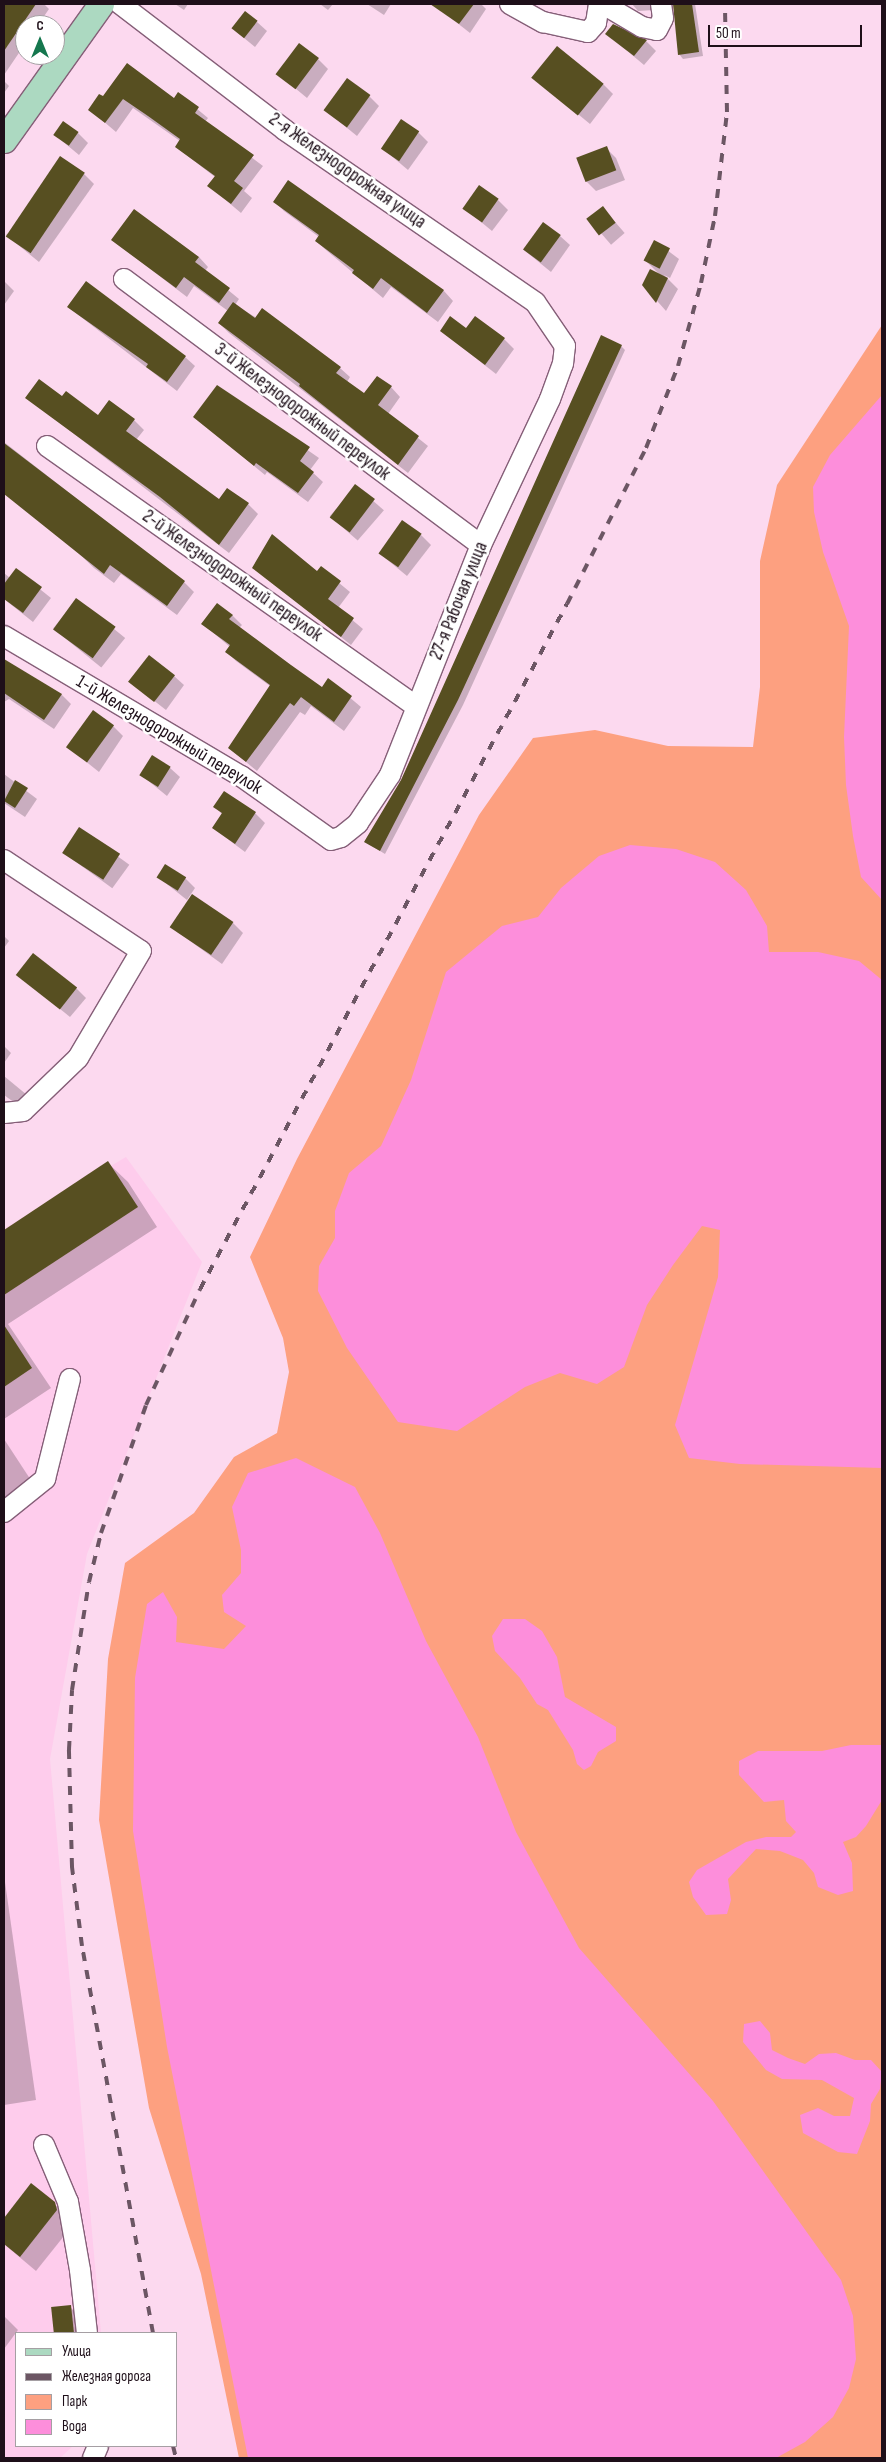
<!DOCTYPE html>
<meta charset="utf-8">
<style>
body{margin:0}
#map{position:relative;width:886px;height:2462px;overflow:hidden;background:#fcd9ef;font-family:"Sofia Sans Condensed",sans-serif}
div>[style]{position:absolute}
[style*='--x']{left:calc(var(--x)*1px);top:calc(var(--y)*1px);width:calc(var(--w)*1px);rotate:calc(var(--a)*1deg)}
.built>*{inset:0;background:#feccec}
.green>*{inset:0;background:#fda080}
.water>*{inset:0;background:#fd8edb}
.shadow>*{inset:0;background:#0003;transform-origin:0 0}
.building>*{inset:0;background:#574f21;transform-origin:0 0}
.roads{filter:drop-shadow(1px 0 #855f78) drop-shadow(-1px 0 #855f78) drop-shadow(0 1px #855f78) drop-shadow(0 -1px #855f78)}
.minor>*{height:20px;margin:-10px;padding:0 10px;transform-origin:10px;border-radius:10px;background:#fff}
.major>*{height:25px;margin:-12.5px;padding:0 12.5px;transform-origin:12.5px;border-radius:12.5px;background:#acd9c1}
.rail>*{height:4px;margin-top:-2px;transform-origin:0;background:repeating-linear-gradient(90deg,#6c5664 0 9px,transparent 0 18px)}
span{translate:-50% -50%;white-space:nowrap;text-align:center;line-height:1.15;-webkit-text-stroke:5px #fff;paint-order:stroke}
.street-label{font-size:19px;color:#1e0f19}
.frame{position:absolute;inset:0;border:5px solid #1e0f19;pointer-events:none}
.legend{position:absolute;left:15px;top:2332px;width:162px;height:115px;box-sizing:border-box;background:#fff;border:1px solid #a59fa3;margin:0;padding:6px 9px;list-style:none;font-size:15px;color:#1e0f19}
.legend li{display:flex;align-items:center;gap:10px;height:25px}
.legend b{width:25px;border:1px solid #a59fa3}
.north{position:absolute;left:15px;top:15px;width:50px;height:50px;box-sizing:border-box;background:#fff;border:1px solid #a59fa3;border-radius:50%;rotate:0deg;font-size:14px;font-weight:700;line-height:20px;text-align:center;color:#1e0f19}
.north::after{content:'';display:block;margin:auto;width:18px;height:22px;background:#15774e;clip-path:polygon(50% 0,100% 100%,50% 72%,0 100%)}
.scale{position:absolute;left:708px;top:25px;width:154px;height:22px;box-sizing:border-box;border:2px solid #1e0f19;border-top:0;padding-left:6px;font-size:15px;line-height:18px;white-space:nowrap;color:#1e0f19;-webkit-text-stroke:4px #fff;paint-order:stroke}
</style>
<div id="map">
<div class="built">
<i style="clip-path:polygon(126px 1157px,202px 1262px,87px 1554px,50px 1759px,101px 2333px,16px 2333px,16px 2446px,73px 2446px,60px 2458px,4px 2458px,4px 1229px)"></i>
</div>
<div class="green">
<i style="clip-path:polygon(882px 325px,882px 2458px,239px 2458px,201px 2274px,149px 2108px,99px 1820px,108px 1659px,125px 1563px,194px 1513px,234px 1457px,277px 1433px,289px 1372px,283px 1338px,250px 1257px,297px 1159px,479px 815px,533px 738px,595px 730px,668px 746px,753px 747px,760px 687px,760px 561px,777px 485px)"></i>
</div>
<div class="water">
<i style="clip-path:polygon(882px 395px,882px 900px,861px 877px,853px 836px,846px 785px,844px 737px,849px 626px,823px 552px,814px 512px,813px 487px,830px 455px)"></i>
<i style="clip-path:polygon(630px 845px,676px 849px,715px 862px,746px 890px,767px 926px,769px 952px,818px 952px,859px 961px,882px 980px,882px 1468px,740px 1464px,689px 1458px,675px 1425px,718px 1277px,720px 1230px,702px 1226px,673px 1265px,647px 1305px,624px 1367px,597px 1384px,560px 1373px,525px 1387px,457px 1431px,398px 1422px,347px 1348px,318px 1291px,319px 1266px,335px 1238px,335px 1211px,349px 1173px,381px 1146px,411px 1080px,446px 972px,502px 926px,538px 917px,561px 888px,599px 856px)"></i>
<i style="clip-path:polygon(296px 1458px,355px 1487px,380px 1533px,426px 1641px,478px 1737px,516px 1832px,579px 1948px,713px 2101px,841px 2280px,853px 2316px,856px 2359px,849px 2388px,833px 2417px,805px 2442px,776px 2458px,248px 2458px,167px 2047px,133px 1831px,135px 1678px,147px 1604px,163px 1592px,177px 1617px,176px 1642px,224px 1649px,246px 1626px,224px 1612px,222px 1595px,241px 1573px,241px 1550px,232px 1507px,248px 1473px)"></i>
<i style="clip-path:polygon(503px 1619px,525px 1619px,542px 1631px,557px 1657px,565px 1697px,616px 1727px,616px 1741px,598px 1752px,591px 1766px,584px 1770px,577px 1764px,573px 1750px,548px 1710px,537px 1704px,520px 1678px,495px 1651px,492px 1636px)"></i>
<i style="clip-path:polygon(851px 1745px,882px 1745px,882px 1800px,866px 1826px,856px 1837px,843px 1842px,852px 1863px,853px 1891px,838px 1895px,818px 1887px,814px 1873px,803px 1860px,780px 1851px,756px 1849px,728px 1879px,731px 1900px,727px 1914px,706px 1915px,693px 1897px,689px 1882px,697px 1870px,746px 1842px,766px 1837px,791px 1837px,796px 1832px,786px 1821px,784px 1800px,764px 1802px,739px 1775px,739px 1761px,758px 1751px,822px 1751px)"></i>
<i style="clip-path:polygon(760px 2021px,770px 2033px,772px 2050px,788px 2058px,805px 2064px,819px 2054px,836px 2053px,855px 2060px,871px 2060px,882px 2072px,880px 2089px,871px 2104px,870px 2121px,857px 2154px,838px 2152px,803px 2133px,800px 2115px,818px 2108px,834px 2116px,850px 2116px,854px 2098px,822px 2080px,782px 2079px,766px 2070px,743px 2042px,744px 2024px)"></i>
</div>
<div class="shadow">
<i style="clip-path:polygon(4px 4px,44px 4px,49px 9px,38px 25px,25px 25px,25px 44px,4px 75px)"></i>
<i style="clip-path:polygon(175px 4px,188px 4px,184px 10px)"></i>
<i style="clip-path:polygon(320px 4px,333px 4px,328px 10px)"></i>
<i style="clip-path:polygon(367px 4px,391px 4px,384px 15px)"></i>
<i style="clip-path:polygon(447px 4px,481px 4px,486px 9px,470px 33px,442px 11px)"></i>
<i style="clip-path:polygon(632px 4px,656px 4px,654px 10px,638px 11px)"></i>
<i style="clip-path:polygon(674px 4px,695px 4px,703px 56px,683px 59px,679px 54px)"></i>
<i style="clip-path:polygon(257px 22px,267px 31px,255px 47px,233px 29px)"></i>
<i style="clip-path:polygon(607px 34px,646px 41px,656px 51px,644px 65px)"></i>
<i style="clip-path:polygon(318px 59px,328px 69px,307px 98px,278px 74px)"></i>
<i style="clip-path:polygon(534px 78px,603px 84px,613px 94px,590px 124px)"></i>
<i style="clip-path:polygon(4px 81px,9px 86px,4px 93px)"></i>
<i style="clip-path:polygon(179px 94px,208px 118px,205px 122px,263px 166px,244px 191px,252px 198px,241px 213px,209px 186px,215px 177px,176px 147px,180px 141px,133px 108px,116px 132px,89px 109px,103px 98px,174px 100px)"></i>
<i style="clip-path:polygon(369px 96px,379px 106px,357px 136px,325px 110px)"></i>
<i style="clip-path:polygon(418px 132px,428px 142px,408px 170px,382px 148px)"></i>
<i style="clip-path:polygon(78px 133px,88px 143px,79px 155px,55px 135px)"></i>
<i style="clip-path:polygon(606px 148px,616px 158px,625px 180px,596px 191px,586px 181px)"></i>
<i style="clip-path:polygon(84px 174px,94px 184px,39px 262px,6px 235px)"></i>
<i style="clip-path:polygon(289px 182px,444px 291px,453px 301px,438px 322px,391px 287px,383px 298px,326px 250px,316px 241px,319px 237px,284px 211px,274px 201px)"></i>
<i style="clip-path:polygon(498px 200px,508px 210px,492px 231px,464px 208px)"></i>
<i style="left:603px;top:208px;width:33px;height:18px;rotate:49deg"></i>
<i style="clip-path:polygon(560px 236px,570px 245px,551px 272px,524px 250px)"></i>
<i style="clip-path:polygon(112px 240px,199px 257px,208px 267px,205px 271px,239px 299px,235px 305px,340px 368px,350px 377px,347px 382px,365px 395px,391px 387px,400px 397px,388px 414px,428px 446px,408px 473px,229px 333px,219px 323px,228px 311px,194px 286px,187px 297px)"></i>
<i style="clip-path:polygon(655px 241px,679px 259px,670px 278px,664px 275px,678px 289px,666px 311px,643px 285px,659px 274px,645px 260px)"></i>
<i style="clip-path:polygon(4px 281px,14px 291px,4px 305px)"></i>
<i style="clip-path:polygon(68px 307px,185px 357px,195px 366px,177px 391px)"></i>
<i style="clip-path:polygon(466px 330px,504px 339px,514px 349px,496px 374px,441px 331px)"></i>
<i style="clip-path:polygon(621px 346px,625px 350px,463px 705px,385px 854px,365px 842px,402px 780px)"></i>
<i style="clip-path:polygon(217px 387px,319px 458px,310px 470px,323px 482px,308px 502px,267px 472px,265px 475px,195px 417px)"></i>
<i style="clip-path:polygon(26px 397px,63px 398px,98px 417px,134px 420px,144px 430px,136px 440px,219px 501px,248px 504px,258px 514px,229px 553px)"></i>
<i style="clip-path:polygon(4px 442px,184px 582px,194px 592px,177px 615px,121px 574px,114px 583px,94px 568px,4px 482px)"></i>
<i style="left:356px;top:486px;width:37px;height:40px;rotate:41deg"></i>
<i style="clip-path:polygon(421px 535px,431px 545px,407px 576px,379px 553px)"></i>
<i style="clip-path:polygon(254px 568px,318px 573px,321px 568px,350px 592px,338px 608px,363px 629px,351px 645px)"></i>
<i style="clip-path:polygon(16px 570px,51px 598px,33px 622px,4px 599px,4px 573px,10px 578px)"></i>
<i style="left:77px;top:599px;width:62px;height:38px;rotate:39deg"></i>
<i style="clip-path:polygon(232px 615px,242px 625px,239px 628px,322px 689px,329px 680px,361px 707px,344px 731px,311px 706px,305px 715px,300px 712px,257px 771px,229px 748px,270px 686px,236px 661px,227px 652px,230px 647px,203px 624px)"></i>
<i style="clip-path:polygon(4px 660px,61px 694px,71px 704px,54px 729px,9px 699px,4px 702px)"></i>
<i style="clip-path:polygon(174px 676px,184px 685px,166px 710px,130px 682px)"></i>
<i style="clip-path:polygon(113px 726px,123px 736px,99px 772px,69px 748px)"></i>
<i style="clip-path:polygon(170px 768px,180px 777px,167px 796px,141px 775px)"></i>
<i style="clip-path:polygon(4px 774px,37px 799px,25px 817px,4px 803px)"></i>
<i style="clip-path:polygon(215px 807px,255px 813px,265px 823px,245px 852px,213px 828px,222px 814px)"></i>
<i style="left:80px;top:829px;width:61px;height:29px;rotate:36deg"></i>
<i style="clip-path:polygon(158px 877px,185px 878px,195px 888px,187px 900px)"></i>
<i style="clip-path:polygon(233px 923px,243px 933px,222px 964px,172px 928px)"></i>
<i style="clip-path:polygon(4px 936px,9px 941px,4px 948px)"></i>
<i style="clip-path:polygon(18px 975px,76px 988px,86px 998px,70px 1017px)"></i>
<i style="clip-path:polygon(4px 1046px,11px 1053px,4px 1063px)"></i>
<i style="clip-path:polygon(4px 1076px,27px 1095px,19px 1106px,4px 1095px)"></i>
<i style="clip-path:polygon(108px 1163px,128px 1182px,157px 1227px,8px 1324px,51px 1388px,4px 1419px,4px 1232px)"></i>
<i style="clip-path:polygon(4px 1439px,38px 1491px,4px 1514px)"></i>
<i style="clip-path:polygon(4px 1875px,36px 2100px,4px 2105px)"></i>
<i style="clip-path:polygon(32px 2185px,70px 2218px,72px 2226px,36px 2271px,4px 2244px,4px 2220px)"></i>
<i style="clip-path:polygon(70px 2307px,80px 2317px,82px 2333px,55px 2333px,52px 2309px)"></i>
<i style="clip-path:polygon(4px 2316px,18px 2330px,4px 2349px)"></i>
</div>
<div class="building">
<i style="clip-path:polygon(4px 4px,36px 4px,4px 51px)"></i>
<i style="clip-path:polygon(430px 4px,474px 4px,459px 24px)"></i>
<i style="clip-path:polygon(673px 4px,692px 4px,699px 52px,678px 55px)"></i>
<i style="left:245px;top:11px;width:16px;height:22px;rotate:38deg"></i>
<i style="clip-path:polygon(613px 24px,647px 40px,634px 56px,605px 34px)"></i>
<i style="left:299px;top:43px;width:25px;height:39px;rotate:37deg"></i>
<i style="left:557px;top:46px;width:60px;height:41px;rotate:39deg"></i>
<i style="clip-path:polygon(127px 63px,174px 98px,178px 92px,199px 107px,195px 113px,254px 155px,234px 181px,243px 188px,231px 204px,207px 186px,215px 176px,175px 147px,180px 139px,148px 116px,123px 99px,105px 123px,88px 110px,99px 94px,103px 96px)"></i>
<i style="left:347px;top:78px;width:29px;height:40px;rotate:36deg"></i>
<i style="left:401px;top:119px;width:22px;height:36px;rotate:34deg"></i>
<i style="left:63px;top:121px;width:19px;height:17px;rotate:35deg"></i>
<i style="left:607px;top:146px;width:26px;height:33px;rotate:69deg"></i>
<i style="left:60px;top:156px;width:30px;height:97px;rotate:34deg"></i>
<i style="clip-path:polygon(288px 180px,444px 290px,427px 313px,381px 278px,373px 289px,352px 273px,354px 270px,315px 241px,319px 235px,273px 202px)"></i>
<i style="left:479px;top:185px;width:24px;height:29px;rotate:35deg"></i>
<i style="left:603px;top:206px;width:21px;height:21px;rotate:53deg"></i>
<i style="clip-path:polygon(134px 209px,199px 257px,195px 262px,230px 288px,219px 303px,184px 277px,176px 288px,111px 240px)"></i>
<i style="left:543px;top:222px;width:22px;height:34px;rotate:36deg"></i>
<i style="left:654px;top:240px;width:18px;height:23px;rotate:27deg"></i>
<i style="clip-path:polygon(650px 269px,668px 278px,656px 303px,642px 285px)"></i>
<i style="clip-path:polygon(86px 281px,186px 356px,167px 382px,146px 367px,148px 364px,67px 307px)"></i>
<i style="clip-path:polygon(233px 302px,255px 318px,262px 308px,341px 367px,336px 373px,364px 393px,377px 376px,392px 386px,378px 405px,419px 436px,398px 465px,299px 386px,300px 384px,218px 323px)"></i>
<i style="clip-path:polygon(450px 316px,466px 328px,475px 316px,505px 338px,485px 365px,440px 331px)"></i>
<i style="clip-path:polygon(601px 335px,622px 345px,458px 700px,380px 851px,364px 842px,401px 780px)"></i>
<i style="clip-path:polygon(39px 379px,62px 396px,66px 391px,98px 415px,109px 400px,135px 419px,126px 431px,219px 499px,227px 488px,249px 503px,219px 545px,160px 497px,25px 398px)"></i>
<i style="clip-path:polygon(217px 385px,310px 447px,300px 461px,314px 472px,298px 493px,256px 463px,254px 466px,193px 417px)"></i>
<i style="clip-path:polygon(4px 443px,185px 581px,167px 606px,110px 565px,104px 574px,4px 494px)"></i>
<i style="left:355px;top:484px;width:25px;height:42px;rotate:37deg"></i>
<i style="left:402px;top:520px;width:24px;height:41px;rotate:35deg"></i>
<i style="clip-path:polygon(272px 534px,317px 571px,321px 566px,341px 581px,328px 599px,354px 618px,341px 637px,252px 568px)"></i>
<i style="clip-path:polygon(16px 568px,42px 587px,23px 613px,4px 599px,4px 584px)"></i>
<i style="left:76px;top:598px;width:49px;height:39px;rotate:36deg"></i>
<i style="clip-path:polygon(217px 603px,233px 615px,229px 619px,291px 665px,322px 687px,328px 678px,352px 696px,334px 722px,301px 697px,294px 706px,290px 703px,246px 762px,228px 748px,270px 685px,225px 652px,230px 645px,201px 624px)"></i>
<i style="left:149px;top:655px;width:33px;height:34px;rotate:38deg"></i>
<i style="clip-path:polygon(4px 659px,62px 694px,44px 720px,4px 693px)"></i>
<i style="left:93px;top:710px;width:26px;height:46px;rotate:36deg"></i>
<i style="left:152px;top:755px;width:22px;height:24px;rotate:32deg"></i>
<i style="clip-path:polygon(15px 780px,28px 788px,15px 808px,4px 801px)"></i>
<i style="clip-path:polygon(224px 791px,256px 812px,235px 844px,212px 828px,222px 813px,213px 807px)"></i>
<i style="left:79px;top:827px;width:49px;height:31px;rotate:33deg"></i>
<i style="left:165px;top:864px;width:25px;height:16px;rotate:32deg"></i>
<i style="left:192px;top:894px;width:50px;height:40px;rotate:34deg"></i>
<i style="left:33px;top:953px;width:56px;height:28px;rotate:38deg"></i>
<i style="clip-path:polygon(108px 1161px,138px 1207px,4px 1295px,4px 1230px)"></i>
<i style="clip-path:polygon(4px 1325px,32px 1368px,4px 1387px)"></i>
<i style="clip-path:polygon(31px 2183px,55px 2202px,57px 2210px,20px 2257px,4px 2244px,4px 2218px)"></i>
<i style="left:71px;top:2305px;width:28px;height:20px;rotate:84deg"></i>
</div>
<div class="roads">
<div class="minor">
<i style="--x:510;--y:4;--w:38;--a:29"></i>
<i style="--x:543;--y:22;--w:46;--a:12.5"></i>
<i style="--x:588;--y:32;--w:12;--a:-48"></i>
<i style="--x:596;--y:23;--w:19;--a:-81"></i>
<i style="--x:603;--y:4;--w:45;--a:30.5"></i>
<i style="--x:642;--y:27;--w:15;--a:11"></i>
<i style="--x:657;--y:30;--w:13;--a:-63"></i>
<i style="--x:663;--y:18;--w:14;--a:-98"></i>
<i style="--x:124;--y:279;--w:445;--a:36.7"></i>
<i style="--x:47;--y:446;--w:451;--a:35.2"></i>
<i style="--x:4;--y:636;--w:275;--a:30.6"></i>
<i style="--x:241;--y:776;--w:110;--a:35.4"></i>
<i style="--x:331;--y:840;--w:10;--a:-17"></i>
<i style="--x:341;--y:837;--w:22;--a:-39"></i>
<i style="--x:358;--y:823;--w:58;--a:-56.3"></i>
<i style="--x:390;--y:775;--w:247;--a:-68.4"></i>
<i style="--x:481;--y:545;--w:161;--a:-64.7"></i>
<i style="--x:550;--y:399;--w:37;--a:-70"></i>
<i style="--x:563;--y:364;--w:18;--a:-84"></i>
<i style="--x:565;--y:346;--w:53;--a:-124.3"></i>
<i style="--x:535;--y:302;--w:303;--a:-145.5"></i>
<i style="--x:285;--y:130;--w:208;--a:-142.6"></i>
<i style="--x:4;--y:860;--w:164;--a:33.6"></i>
<i style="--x:141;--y:951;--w:124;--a:120.5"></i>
<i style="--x:78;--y:1058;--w:76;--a:136.1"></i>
<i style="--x:23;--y:1111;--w:19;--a:174"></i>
<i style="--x:4;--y:1512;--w:53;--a:-38.8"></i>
<i style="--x:45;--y:1479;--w:103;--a:-76"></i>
<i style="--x:44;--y:2145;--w:62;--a:67.2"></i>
<i style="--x:68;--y:2202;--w:69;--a:80"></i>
<i style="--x:80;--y:2270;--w:63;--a:83.7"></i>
<i style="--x:93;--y:2458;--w:13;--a:-67"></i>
</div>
<div class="major">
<i style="--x:4;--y:140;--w:167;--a:-54.5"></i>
</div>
</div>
<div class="rail">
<i style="--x:153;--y:2333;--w:393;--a:-100.4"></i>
<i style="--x:82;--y:1946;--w:80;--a:-97.2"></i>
<i style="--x:72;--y:1867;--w:117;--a:-91.5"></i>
<i style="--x:69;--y:1750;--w:60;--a:-87.1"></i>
<i style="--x:72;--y:1690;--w:109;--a:-81.1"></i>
<i style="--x:89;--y:1582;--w:50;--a:-76.2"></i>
<i style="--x:101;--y:1533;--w:136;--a:-70.6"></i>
<i style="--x:146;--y:1405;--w:128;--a:-65"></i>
<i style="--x:200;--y:1289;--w:777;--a:-61.82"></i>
<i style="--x:567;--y:604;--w:175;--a:-63.1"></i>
<i style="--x:646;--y:448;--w:88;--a:-68.7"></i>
<i style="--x:678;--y:366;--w:86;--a:-74.5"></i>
<i style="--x:701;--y:283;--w:68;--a:-78.2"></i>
<i style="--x:715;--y:216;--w:105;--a:-83.4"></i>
<i style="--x:727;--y:112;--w:108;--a:-91.1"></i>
<i style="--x:173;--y:2446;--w:12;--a:76"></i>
</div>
<div class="street-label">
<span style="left:347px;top:171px;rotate:35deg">2-я Железнодорожная улица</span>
<span style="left:302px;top:412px;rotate:37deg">3-й Железнодорожный переулок</span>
<span style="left:232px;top:576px;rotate:35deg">2-й Железнодорожный переулок</span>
<span style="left:459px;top:601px;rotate:-68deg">27-я Рабочая улица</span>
<span style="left:169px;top:735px;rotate:31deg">1-й Железнодорожный переулок</span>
</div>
<div class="frame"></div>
<ul class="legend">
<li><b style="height:6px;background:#acd9c1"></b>Улица</li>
<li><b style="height:6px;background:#6c5664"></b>Железная дорога</li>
<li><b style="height:14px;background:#fda080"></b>Парк</li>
<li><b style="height:14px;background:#fd8edb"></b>Вода</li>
</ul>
<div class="north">С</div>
<div class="scale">50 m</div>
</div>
